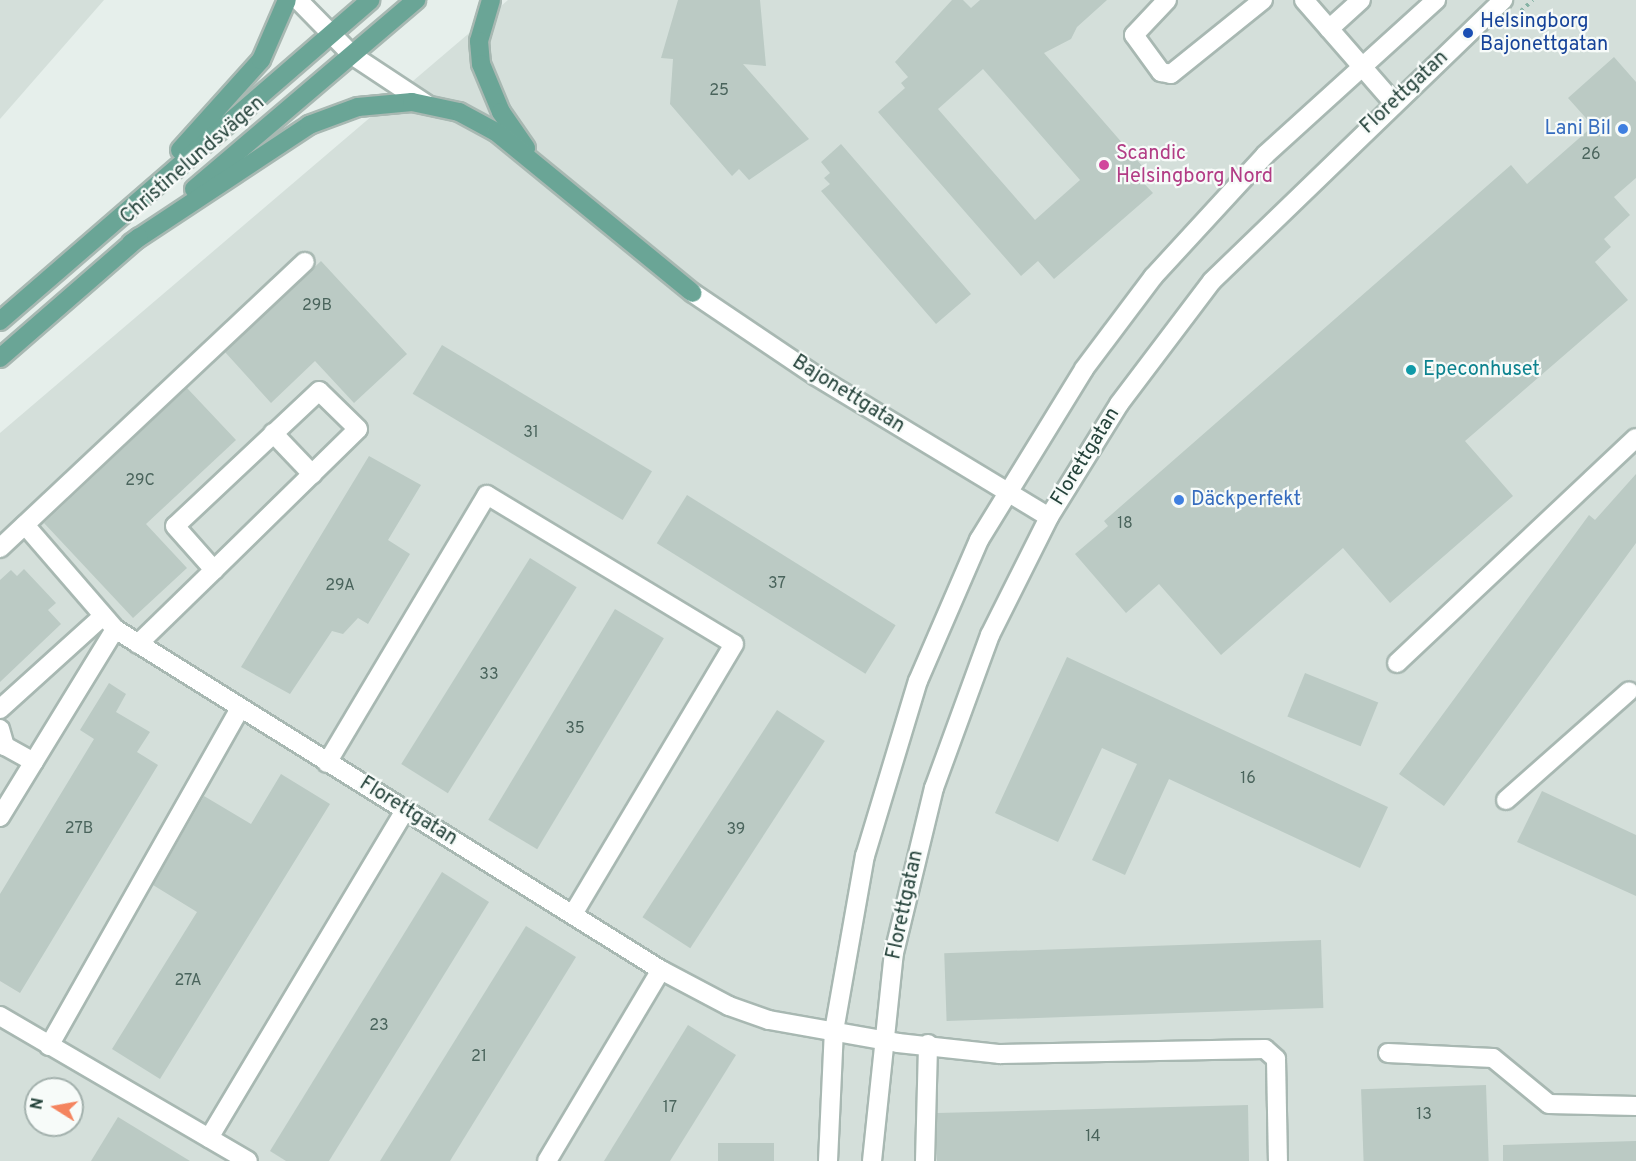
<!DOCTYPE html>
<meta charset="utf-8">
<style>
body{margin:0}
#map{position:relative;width:1636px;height:1161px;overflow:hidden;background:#e6efeb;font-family:Overpass,sans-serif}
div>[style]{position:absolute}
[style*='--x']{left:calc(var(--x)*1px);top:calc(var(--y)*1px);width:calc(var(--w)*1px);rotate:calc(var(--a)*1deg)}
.built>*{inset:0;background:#d4dfda}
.building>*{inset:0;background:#bbcac4;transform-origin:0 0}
.path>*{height:4px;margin-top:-2px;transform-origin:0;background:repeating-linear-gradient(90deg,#86b3a5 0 3px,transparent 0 7.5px)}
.roads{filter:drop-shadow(2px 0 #a8b8b2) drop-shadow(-2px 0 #a8b8b2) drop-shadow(0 2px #a8b8b2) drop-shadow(0 -2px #a8b8b2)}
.minor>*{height:18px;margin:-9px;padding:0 9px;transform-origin:9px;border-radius:9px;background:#fff}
.major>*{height:18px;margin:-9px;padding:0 9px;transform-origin:9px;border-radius:9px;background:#6aa596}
.dots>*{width:16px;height:16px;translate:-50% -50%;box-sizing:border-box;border:3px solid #f7fbf9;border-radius:50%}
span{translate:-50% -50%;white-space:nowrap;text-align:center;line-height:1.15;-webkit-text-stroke:4.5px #f7fbf9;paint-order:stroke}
.number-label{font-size:16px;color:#4a645c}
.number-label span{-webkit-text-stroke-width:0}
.transit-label{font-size:20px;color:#164399}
.left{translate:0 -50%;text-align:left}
.street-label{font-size:20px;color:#24423a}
.shop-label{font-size:20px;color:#366cbe}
.right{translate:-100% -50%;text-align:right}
.hotel-label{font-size:20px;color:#b23c85}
.culture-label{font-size:20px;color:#0d838f}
.north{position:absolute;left:24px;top:1077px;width:60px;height:60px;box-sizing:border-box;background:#f7fbf9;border:2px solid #a3b1ad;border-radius:50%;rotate:281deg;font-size:16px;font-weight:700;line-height:24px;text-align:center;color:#24423a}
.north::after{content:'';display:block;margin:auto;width:21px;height:27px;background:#f4845f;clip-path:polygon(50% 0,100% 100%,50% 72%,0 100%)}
</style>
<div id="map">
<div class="built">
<i style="clip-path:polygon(0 0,104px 0,0 119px)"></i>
<i style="clip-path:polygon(evenodd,508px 0,1636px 0,1636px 1161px,0 1161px,0 433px,508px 0,36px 1089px,72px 1089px,72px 1125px,36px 1125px,36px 1089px)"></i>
</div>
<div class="building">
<i style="clip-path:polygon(678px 0,760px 0,766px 66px,743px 64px,809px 139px,749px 180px,739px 169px,732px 176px,670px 104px,673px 59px,661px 58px)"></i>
<i style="clip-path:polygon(evenodd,952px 0,963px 0,971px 8px,980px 0,1107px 0,1077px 27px,1071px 39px,1044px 53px,1144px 168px,1136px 175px,1153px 193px,1054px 279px,1038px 261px,1021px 276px,878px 112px,905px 88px,901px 83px,908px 77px,895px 62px,952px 0,983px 69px,1080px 180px,1035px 220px,938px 109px,983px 69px)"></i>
<i style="clip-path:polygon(1614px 57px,1636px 82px,1636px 178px,1614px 197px,1630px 215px,1604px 239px,1611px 247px,1595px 262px,1628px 300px,1465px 441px,1513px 496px,1390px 603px,1343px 548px,1221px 655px,1159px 584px,1126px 613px,1075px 554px,1108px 526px,1104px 521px,1511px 165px,1527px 184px,1593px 126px,1568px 98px)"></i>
<i style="clip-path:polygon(841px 144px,971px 294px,936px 324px,821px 191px,830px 184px,824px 178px,830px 173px,821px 162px)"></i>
<i style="clip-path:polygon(321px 261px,407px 354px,354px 403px,315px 361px,271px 403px,225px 352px)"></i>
<i style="left:442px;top:345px;width:245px;height:57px;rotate:31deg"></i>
<i style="clip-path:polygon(187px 388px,236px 440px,146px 524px,187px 568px,133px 618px,44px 523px)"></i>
<i style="clip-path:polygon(369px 456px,421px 485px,388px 540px,410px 554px,368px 624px,358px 618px,343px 634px,332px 631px,290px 694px,241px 667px)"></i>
<i style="clip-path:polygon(1636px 474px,1636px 543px,1444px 806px,1399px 774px,1589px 515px,1595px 520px)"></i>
<i style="left:687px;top:495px;width:246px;height:57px;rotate:32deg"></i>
<i style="left:530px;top:558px;width:55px;height:243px;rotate:32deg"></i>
<i style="clip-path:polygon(24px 569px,56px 603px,48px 610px,61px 624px,0 682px,0 580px,11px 570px,17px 576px)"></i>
<i style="left:615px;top:609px;width:57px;height:246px;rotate:31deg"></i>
<i style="clip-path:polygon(1067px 657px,1388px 807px,1360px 868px,1169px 779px,1125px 875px,1092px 860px,1137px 764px,1102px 748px,1058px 842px,995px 813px)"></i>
<i style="left:1305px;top:673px;width:79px;height:47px;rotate:22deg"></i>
<i style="clip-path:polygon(109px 683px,126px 694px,116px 712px,150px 732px,137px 752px,158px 765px,20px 993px,0 981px,0 894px,94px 739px,80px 730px)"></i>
<i style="left:777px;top:710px;width:57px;height:247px;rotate:33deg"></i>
<i style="clip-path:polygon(281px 774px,330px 804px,160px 1079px,112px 1049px,197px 912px,153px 885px,204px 796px,251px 824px)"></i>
<i style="clip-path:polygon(1542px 791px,1636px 835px,1636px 896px,1517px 842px)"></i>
<i style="clip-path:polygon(442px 872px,489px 902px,329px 1161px,286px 1161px,270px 1151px)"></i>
<i style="clip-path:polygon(526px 926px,576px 957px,450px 1161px,380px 1161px)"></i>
<i style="left:1321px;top:940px;width:68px;height:377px;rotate:88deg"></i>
<i style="clip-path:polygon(688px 1025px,736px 1055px,670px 1161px,604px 1161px)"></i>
<i style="left:1486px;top:1085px;width:76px;height:125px;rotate:88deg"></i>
<i style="clip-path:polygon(1248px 1105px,1249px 1161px,937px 1161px,937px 1113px)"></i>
<i style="clip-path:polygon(118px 1117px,190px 1161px,91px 1161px)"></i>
<i style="clip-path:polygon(1636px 1141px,1636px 1161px,1503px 1161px,1503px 1145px)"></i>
<i style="left:774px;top:1143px;width:18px;height:56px;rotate:90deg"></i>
</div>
<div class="path">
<i style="--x:1521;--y:11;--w:16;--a:-43"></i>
</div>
<div class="roads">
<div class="minor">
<i style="--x:298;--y:0;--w:77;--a:45.5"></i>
<i style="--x:352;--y:55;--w:89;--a:33.5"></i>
<i style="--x:1167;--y:0;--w:48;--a:133.3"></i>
<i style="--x:1134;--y:35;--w:46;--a:53.9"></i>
<i style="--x:1161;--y:72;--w:10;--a:11"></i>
<i style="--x:1171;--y:74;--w:118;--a:-38.8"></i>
<i style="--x:1304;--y:0;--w:137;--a:48.9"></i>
<i style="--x:1329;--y:29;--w:43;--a:-42.2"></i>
<i style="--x:693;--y:293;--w:148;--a:34"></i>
<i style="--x:816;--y:376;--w:272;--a:31.2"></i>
<i style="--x:273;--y:433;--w:57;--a:46.4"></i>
<i style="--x:25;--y:525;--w:138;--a:49.1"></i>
<i style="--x:115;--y:629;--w:644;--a:31.99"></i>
<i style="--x:661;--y:970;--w:77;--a:27.9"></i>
<i style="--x:729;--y:1006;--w:42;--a:19.3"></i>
<i style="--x:769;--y:1020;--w:131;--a:10.1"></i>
<i style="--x:898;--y:1043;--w:103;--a:6.2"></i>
<i style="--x:1000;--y:1054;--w:265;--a:-1.1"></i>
<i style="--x:1265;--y:1049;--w:15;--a:42"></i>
<i style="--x:1276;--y:1059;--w:102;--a:88.9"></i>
<i style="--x:0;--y:548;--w:418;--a:-43.2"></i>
<i style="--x:138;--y:644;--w:106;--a:-44.2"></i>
<i style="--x:214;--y:570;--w:137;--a:-44.4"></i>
<i style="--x:312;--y:474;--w:64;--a:-44.4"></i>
<i style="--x:358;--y:429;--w:54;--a:-135.7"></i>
<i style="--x:319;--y:391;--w:197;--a:136.8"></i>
<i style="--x:175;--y:526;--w:59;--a:48.4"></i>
<i style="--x:1397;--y:663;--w:328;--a:-43.3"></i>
<i style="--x:0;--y:709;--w:139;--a:-42.1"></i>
<i style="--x:0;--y:729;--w:18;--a:74"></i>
<i style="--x:5;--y:746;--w:33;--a:29"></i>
<i style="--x:327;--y:763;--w:312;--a:-59.2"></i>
<i style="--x:487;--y:495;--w:288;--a:31.1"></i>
<i style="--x:734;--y:644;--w:314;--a:120.8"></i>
<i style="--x:1506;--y:800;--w:164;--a:-41.5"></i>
<i style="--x:0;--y:817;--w:220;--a:-58.5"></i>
<i style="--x:0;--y:1016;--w:287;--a:30.3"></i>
<i style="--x:49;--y:1046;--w:388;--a:-60.5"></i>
<i style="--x:1388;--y:1053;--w:105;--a:2.7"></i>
<i style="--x:1493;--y:1058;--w:72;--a:39.4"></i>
<i style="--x:1549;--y:1104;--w:87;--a:1.3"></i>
<i style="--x:209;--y:1138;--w:382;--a:-59.1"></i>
<i style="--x:547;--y:1161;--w:222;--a:-59.2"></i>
<i style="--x:828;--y:1161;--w:130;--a:-87.4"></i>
<i style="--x:834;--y:1031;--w:178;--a:-80"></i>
<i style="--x:865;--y:856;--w:183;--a:-73.2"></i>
<i style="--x:918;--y:681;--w:154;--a:-66.6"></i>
<i style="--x:979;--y:540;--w:201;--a:-58.4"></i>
<i style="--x:1084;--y:369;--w:115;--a:-53.1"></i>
<i style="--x:1153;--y:277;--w:166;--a:-47.4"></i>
<i style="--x:1265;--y:155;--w:231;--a:-42.2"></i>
<i style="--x:872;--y:1161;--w:209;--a:-84"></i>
<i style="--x:894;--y:953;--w:170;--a:-76.4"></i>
<i style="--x:934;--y:788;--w:163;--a:-69.9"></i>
<i style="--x:990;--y:635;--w:132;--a:-63.4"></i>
<i style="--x:1049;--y:517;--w:133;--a:-58.2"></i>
<i style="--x:1119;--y:404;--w:154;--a:-52.9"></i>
<i style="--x:1212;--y:281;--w:405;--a:-44"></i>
<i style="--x:925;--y:1161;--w:117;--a:-88.5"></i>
</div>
<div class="major">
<i style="--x:491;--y:0;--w:43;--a:106.3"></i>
<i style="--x:479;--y:41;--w:23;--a:85"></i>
<i style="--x:481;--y:64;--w:52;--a:67.4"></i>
<i style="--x:501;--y:112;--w:44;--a:55.2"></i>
<i style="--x:180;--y:150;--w:121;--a:-48"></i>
<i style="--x:261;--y:60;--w:65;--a:-66.6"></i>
<i style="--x:194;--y:189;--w:292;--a:-40.4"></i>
<i style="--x:131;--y:243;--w:214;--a:-33.5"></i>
<i style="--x:309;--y:125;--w:52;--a:-20.2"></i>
<i style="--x:358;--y:107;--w:54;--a:-5.3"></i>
<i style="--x:412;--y:102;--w:48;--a:12"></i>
<i style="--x:459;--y:112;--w:42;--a:28.4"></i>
<i style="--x:496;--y:132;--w:254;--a:39.3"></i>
<i style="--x:0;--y:321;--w:490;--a:-40.9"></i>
<i style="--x:0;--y:358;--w:184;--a:-41"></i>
</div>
</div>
<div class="dots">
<i style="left:1468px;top:33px;background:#1a4fb4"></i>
<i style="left:1623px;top:129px;background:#3f7fe0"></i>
<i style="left:1104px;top:165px;background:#d1479c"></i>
<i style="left:1411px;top:370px;background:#0f9aa8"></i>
<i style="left:1179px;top:500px;background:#3f7fe0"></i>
</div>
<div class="number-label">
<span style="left:719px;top:91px">25</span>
<span style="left:1591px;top:155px">26</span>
<span style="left:317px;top:306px">29B</span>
<span style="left:531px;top:433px">31</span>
<span style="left:140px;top:481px">29C</span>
<span style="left:1125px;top:524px">18</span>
<span style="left:777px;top:584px">37</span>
<span style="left:340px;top:586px">29A</span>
<span style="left:489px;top:675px">33</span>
<span style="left:575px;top:729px">35</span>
<span style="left:1248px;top:779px">16</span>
<span style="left:79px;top:829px">27B</span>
<span style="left:736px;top:830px">39</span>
<span style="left:188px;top:981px">27A</span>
<span style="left:379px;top:1026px">23</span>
<span style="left:479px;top:1057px">21</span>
<span style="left:670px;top:1108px">17</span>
<span style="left:1424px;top:1115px">13</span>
<span style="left:1093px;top:1137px">14</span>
</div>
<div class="transit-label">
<span class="left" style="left:1480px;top:34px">Helsingborg<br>Bajonettgatan</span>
</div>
<div class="street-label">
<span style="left:1405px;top:93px;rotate:-43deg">Florettgatan</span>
<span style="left:193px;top:161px;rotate:-41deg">Christinelundsvägen</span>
<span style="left:848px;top:395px;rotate:32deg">Bajonettgatan</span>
<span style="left:1086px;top:457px;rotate:-58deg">Florettgatan</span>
<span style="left:408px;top:812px;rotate:32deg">Florettgatan</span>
<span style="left:906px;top:905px;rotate:-78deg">Florettgatan</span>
</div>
<div class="shop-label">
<span class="right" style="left:1611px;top:129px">Lani Bil</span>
<span class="left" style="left:1191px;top:500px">Däckperfekt</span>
</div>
<div class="hotel-label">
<span class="left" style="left:1116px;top:166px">Scandic<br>Helsingborg Nord</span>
</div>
<div class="culture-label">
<span class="left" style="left:1423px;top:370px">Epeconhuset</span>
</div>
<div class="north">N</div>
</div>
